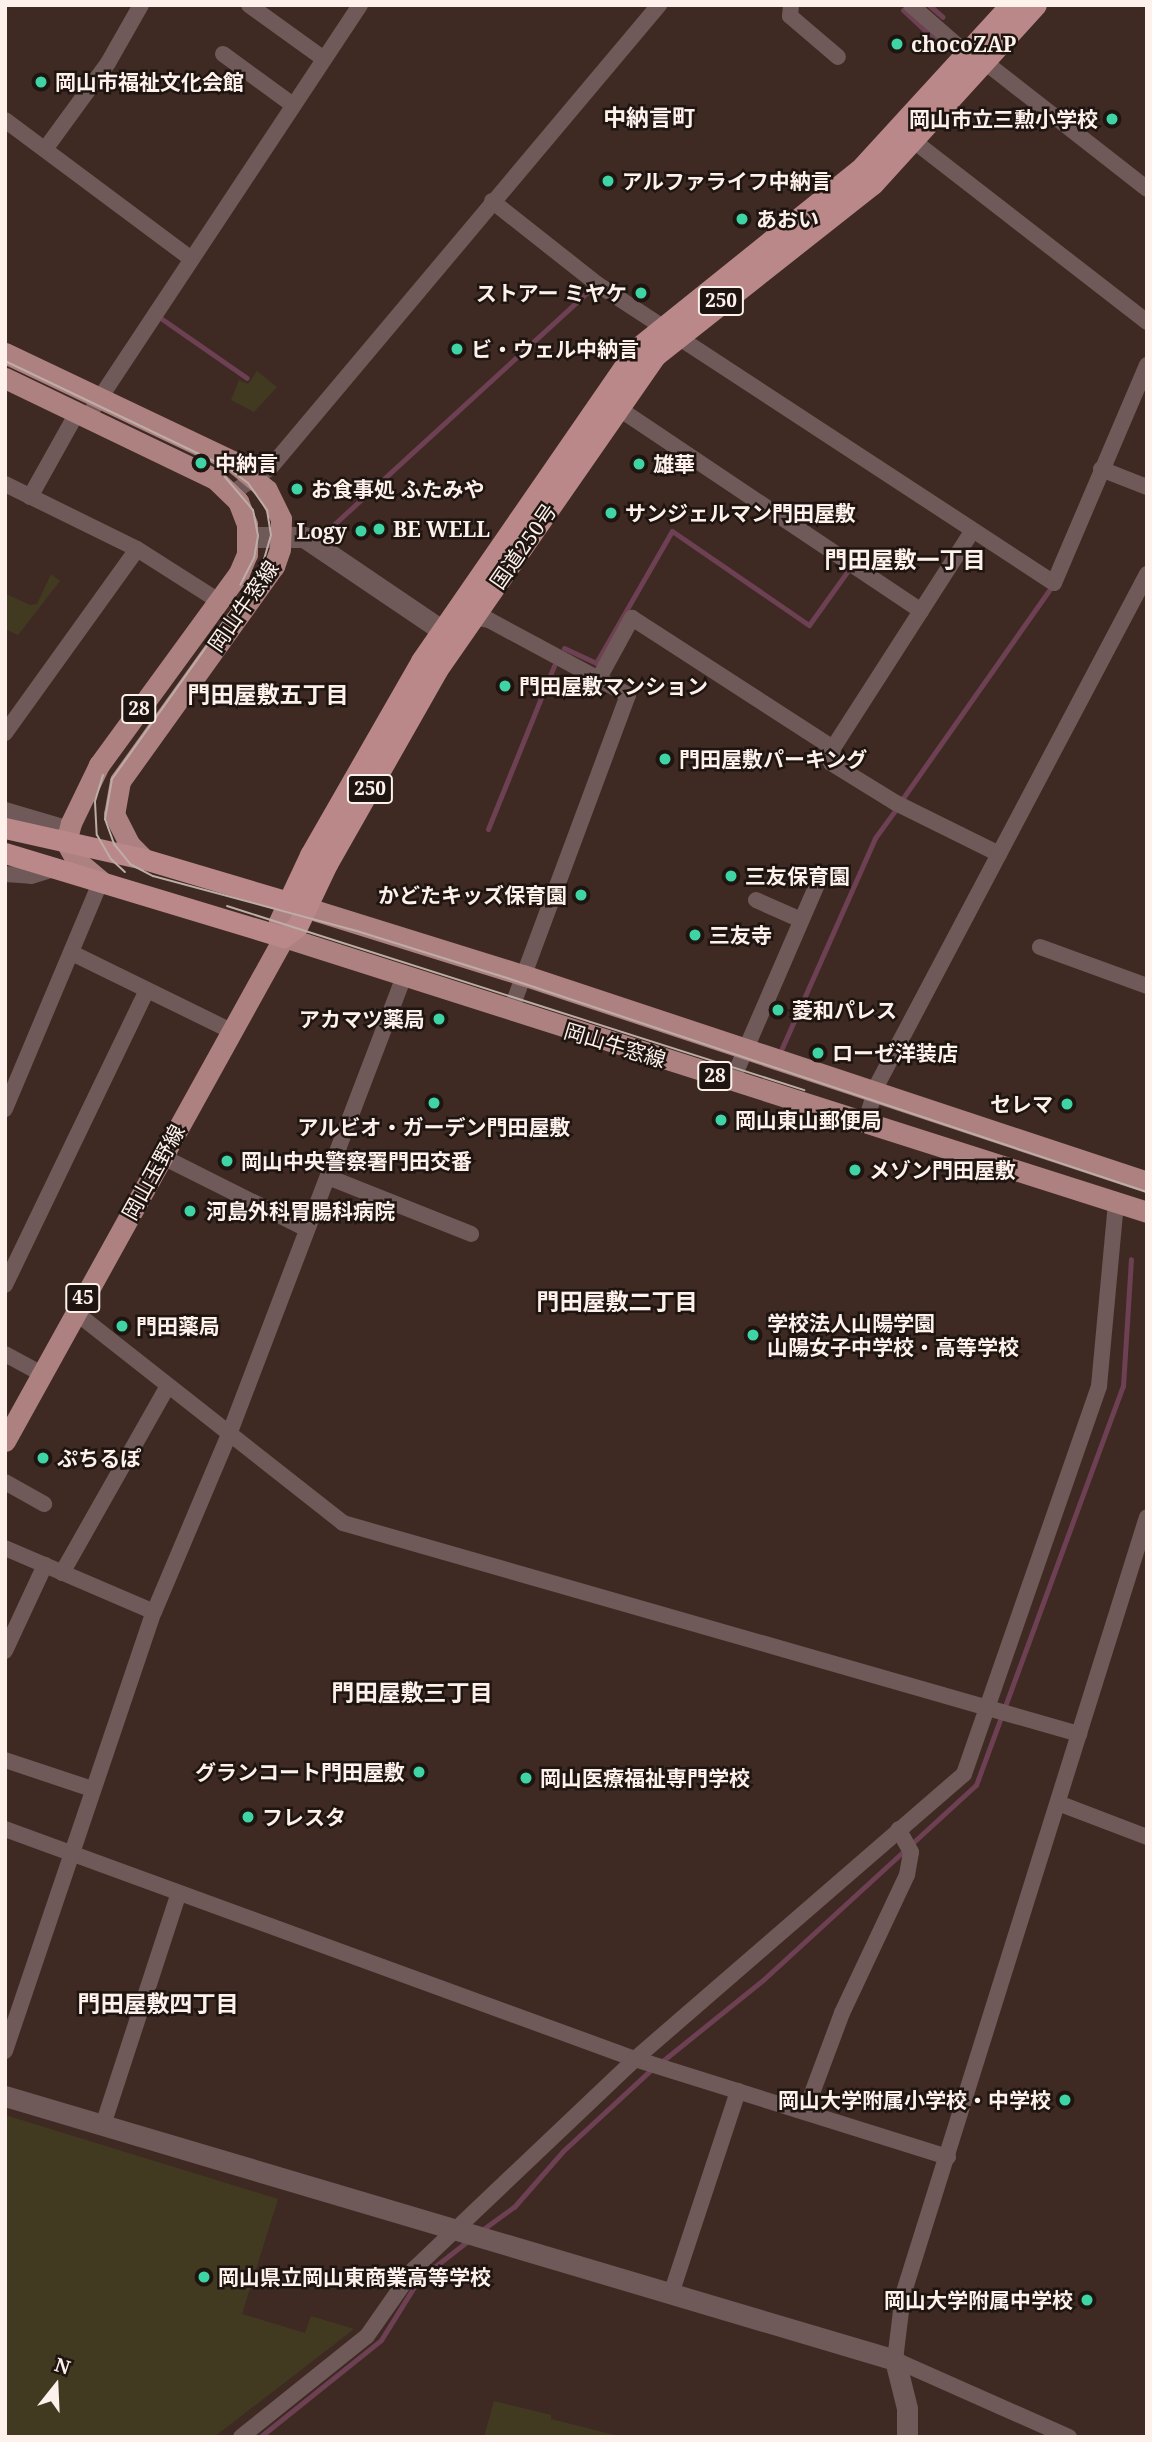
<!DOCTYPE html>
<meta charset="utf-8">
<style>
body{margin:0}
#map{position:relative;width:1152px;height:2442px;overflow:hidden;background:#3e2a22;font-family:"Noto Serif","Noto Sans JP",serif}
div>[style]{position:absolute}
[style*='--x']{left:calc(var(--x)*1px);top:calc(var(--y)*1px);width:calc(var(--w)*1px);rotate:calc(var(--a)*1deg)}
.green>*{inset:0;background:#413a21}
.stream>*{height:5px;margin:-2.5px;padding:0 2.5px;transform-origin:2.5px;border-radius:2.5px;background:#6d4153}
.minor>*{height:16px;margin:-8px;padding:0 8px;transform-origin:8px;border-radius:8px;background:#6f5959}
.tertiary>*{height:21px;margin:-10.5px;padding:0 10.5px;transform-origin:10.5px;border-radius:10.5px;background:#6f5959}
.primary>*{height:21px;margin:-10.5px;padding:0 10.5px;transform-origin:10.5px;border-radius:10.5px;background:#ae8181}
.trunk>*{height:21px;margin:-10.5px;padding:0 10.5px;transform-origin:10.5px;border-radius:10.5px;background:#ba8888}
.tram>*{height:2px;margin:-1px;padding:0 1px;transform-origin:1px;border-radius:1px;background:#bdada7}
.dots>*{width:19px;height:19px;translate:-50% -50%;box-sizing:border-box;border:4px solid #1e1511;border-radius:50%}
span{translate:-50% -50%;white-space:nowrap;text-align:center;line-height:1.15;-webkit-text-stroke:5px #1e1511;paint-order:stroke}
.shield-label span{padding:2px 5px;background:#1e1511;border:2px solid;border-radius:5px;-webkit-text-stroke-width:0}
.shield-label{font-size:19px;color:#fef1eb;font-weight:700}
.poi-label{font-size:21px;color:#fef1eb;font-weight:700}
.left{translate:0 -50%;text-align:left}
.right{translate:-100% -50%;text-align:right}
.street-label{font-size:21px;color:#fef1eb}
.neighbourhood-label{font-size:23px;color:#fef1eb;font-weight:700}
.frame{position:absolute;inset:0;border:7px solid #fef1eb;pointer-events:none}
.north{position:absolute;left:21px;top:2351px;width:70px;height:70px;-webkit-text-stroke:5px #1e1511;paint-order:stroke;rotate:18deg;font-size:19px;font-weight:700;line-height:28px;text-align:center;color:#fef1eb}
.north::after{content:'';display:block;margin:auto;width:24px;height:32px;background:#fef1eb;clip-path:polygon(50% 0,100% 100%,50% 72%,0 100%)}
</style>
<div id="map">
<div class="green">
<i style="clip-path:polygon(257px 371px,277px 387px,254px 412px,231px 400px,239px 380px,248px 384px)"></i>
<i style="clip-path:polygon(51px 574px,60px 581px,18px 635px,5px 629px,6px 594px,30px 605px,37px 604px)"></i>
<i style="clip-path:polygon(5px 2115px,278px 2199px,242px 2314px,305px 2333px,311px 2316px,354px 2329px,214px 2437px,5px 2437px)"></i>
<i style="clip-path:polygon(494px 2401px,551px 2415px,551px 2419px,622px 2437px,484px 2437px)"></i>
</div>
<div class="stream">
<i style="--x:929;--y:5;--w:18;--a:41"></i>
<i style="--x:903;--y:10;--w:59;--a:42.9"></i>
<i style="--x:162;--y:319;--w:103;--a:34.8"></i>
<i style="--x:330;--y:528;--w:354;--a:-42.5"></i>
<i style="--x:564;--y:648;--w:35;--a:25"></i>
<i style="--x:596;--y:663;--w:152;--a:-60.1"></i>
<i style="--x:672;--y:531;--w:166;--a:34.5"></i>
<i style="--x:809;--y:625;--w:65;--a:-54.4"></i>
<i style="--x:903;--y:798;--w:254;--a:-54.9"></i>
<i style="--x:488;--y:829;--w:176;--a:-68"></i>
<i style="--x:782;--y:1048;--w:230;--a:-66.1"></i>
<i style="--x:875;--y:838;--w:36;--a:-54"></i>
<i style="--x:660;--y:2063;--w:132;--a:-38.9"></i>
<i style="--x:763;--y:1980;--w:289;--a:-42.5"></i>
<i style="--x:976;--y:1785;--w:425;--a:-69.8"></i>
<i style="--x:1123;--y:1386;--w:127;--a:-86.4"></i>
<i style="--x:482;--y:2230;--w:39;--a:-36"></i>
<i style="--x:514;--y:2207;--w:74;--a:-48.8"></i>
<i style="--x:563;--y:2151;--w:121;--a:-42.7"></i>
<i style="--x:260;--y:2437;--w:155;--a:-38.7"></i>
<i style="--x:381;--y:2340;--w:72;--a:-58.1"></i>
<i style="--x:419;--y:2279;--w:63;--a:-38"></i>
</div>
<div class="minor">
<i style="--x:249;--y:5;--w:92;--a:35.8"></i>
<i style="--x:791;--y:5;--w:11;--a:95"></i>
<i style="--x:790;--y:16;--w:63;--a:40.5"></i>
<i style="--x:911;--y:5;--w:74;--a:41.2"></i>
<i style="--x:223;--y:54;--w:87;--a:36.1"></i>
<i style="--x:986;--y:63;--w:204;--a:38"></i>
<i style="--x:5;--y:120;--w:231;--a:36.7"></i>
<i style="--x:906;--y:135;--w:305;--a:37.8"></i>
<i style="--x:46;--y:148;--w:105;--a:-53.9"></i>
<i style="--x:108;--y:63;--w:67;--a:-60.4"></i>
<i style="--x:492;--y:201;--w:134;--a:38.3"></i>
<i style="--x:597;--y:284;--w:546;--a:33.2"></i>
<i style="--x:1054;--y:583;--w:237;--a:-66.9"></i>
<i style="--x:612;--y:404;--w:372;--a:33.8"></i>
<i style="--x:94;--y:407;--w:482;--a:-56.5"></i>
<i style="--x:1101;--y:469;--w:49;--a:21.4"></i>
<i style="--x:5;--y:484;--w:147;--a:26.2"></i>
<i style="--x:137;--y:549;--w:95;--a:32.5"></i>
<i style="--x:232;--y:493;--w:45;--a:-33.3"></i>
<i style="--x:270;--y:468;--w:605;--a:-49.96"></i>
<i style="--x:30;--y:497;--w:96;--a:-60.8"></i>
<i style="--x:971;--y:533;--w:255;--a:122.7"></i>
<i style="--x:833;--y:748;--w:15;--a:98"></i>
<i style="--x:831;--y:763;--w:76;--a:31.6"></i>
<i style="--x:896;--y:803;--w:115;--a:26.3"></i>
<i style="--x:467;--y:616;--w:22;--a:10"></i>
<i style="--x:489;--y:620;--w:158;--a:28.3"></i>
<i style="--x:628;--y:695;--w:338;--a:110.4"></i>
<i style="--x:598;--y:680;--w:71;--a:-61.3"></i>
<i style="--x:632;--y:618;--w:239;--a:32.9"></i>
<i style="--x:5;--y:733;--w:226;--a:-54.3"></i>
<i style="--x:5;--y:810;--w:68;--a:16.3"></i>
<i style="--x:5;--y:874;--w:26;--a:4"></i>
<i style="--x:31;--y:876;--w:27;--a:-17"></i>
<i style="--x:756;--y:900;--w:49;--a:24"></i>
<i style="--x:1040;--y:947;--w:114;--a:20"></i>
<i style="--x:72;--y:953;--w:177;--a:26.1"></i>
<i style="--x:732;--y:1081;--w:224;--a:-66.6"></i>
<i style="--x:5;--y:1109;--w:247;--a:-67.2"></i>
<i style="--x:865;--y:1123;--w:40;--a:-72"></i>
<i style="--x:877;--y:1085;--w:578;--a:-62.15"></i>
<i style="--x:161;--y:1156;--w:163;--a:26.6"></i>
<i style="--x:328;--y:1177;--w:154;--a:21.7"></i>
<i style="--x:5;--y:1285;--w:327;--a:-64.3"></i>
<i style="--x:75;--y:1312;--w:341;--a:38.2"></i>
<i style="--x:343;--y:1523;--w:766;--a:16"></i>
<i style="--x:5;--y:1354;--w:42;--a:28.4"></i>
<i style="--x:5;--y:1482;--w:45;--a:29.4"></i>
<i style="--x:5;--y:1548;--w:162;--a:23.2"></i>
<i style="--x:62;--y:1573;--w:215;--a:-60.5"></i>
<i style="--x:5;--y:1651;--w:95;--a:-65.1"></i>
<i style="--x:5;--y:1760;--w:92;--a:18.4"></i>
<i style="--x:1058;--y:1803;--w:95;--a:20.9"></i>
<i style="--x:5;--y:1829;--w:671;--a:20.06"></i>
<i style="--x:635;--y:2059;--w:328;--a:17.4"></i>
<i style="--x:5;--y:2051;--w:464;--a:-71.3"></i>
<i style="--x:154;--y:1612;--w:195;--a:-67.1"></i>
<i style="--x:230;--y:1432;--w:487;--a:-69.1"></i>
<i style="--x:805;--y:2112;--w:106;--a:-69.5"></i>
<i style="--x:842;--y:2013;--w:153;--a:-64.8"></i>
<i style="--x:907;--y:1875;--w:23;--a:-80"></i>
<i style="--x:911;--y:1852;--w:26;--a:-119"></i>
<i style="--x:103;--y:2125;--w:244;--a:-71.9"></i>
<i style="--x:671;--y:2294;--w:214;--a:-71.7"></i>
<i style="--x:241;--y:2437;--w:161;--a:-38.7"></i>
<i style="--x:367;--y:2336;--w:82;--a:-55"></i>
<i style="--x:414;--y:2269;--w:305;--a:-43.5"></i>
<i style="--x:635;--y:2059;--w:435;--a:-40.9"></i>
<i style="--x:964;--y:1774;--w:411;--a:-70.8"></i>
<i style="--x:1099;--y:1386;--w:185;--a:-84.7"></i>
<i style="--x:1069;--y:2437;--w:190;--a:-156.1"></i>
<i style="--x:895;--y:2360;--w:65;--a:-83"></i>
<i style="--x:903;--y:2295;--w:815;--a:-72.59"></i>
</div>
<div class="tertiary">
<i style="--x:249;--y:537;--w:55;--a:0"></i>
<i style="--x:304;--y:537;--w:184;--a:34.1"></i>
<i style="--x:5;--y:2096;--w:928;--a:16.52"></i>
<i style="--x:895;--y:2360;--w:49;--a:76"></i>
<i style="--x:907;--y:2408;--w:29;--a:90"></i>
</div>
<div class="primary">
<i style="--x:5;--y:353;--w:251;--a:25.4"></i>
<i style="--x:232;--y:461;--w:45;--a:39.6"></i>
<i style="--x:267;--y:490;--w:32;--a:64"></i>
<i style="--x:281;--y:519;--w:30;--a:92"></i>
<i style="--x:280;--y:549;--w:18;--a:109"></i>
<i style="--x:274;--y:566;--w:264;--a:125.6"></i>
<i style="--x:120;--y:781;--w:34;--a:100"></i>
<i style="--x:114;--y:814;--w:34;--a:63"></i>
<i style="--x:129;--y:844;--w:21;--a:45"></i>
<i style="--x:5;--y:378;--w:233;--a:25.7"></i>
<i style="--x:215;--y:479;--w:32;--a:44"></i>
<i style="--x:238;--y:501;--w:25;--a:69"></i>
<i style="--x:247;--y:524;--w:30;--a:90"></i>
<i style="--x:247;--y:554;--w:21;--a:113"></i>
<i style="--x:239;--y:573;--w:238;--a:126.1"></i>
<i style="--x:99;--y:765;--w:64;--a:115.8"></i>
<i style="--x:71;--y:823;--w:20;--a:105"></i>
<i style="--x:66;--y:842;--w:21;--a:61"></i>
<i style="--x:76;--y:860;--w:33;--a:40"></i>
<i style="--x:284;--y:937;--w:906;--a:17.67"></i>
<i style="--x:5;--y:1441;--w:576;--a:-61.03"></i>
<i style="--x:284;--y:937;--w:16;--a:-108"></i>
<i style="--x:279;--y:922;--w:22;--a:-66"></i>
<i style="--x:288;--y:902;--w:246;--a:17.3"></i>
<i style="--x:523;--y:975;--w:657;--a:18.35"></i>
</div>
<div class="trunk">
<i style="--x:5;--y:828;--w:142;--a:12.6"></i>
<i style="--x:144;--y:859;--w:150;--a:16.6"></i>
<i style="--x:288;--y:902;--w:52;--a:-64.9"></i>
<i style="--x:310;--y:855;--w:224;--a:-60.2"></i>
<i style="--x:421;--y:661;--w:379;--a:-55.4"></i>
<i style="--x:636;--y:349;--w:286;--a:-38.8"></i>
<i style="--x:859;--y:170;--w:224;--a:-47.5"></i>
<i style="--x:5;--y:853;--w:291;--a:16.8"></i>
<i style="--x:284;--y:937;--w:16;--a:-38"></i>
<i style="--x:297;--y:927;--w:70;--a:-64.5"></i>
<i style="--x:327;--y:864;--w:223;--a:-60.4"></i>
<i style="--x:437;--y:670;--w:382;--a:-55.2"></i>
<i style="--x:655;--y:356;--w:278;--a:-38.3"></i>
<i style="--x:873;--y:184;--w:242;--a:-47.7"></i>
</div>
<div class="tram">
<i style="--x:5;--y:361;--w:247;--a:25.6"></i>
<i style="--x:228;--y:468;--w:25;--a:37"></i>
<i style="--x:248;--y:483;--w:33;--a:55"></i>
<i style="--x:267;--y:510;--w:25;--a:81"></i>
<i style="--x:271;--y:535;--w:36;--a:106"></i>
<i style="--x:261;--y:570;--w:257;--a:125.5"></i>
<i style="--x:112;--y:779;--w:41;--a:99.9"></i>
<i style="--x:105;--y:819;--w:27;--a:70"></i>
<i style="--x:114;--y:844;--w:26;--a:51"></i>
<i style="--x:130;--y:864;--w:26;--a:28"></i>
<i style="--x:153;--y:876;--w:214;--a:15.1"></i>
<i style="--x:360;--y:932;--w:154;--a:17.4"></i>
<i style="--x:507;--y:978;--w:675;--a:18.49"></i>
<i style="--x:225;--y:477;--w:43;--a:49.7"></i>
<i style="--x:253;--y:510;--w:26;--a:79"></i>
<i style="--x:258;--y:536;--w:22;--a:100"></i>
<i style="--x:254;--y:558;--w:30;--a:117"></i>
<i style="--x:103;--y:775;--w:28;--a:107"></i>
<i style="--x:95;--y:802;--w:33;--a:87"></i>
<i style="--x:97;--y:835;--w:28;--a:60"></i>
<i style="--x:111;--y:859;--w:19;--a:43"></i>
<i style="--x:227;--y:906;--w:606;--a:17.69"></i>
</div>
<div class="dots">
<i style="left:897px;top:44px;background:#3ed4a3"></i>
<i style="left:41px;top:82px;background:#3ed4a3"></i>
<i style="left:1112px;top:119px;background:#3ed4a3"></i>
<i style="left:608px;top:181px;background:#3ed4a3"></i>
<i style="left:742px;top:219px;background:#3ed4a3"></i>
<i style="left:641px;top:293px;background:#3ed4a3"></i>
<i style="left:457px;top:349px;background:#3ed4a3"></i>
<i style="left:201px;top:463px;background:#3ed4a3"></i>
<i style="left:639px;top:464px;background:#3ed4a3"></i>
<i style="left:297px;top:489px;background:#3ed4a3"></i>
<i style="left:611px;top:513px;background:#3ed4a3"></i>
<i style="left:379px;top:529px;background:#3ed4a3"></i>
<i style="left:361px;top:531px;background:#3ed4a3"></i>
<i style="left:505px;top:686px;background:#3ed4a3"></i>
<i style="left:665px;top:759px;background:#3ed4a3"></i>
<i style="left:731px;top:876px;background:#3ed4a3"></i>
<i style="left:581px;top:895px;background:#3ed4a3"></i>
<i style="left:695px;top:935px;background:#3ed4a3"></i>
<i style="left:778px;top:1010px;background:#3ed4a3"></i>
<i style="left:439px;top:1019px;background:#3ed4a3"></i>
<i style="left:818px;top:1053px;background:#3ed4a3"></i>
<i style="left:434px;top:1103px;background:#3ed4a3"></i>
<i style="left:1067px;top:1104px;background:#3ed4a3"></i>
<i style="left:721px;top:1120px;background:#3ed4a3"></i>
<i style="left:227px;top:1161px;background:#3ed4a3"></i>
<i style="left:855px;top:1170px;background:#3ed4a3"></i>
<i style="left:190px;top:1211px;background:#3ed4a3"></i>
<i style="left:122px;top:1326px;background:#3ed4a3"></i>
<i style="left:753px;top:1335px;background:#3ed4a3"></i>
<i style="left:43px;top:1458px;background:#3ed4a3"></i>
<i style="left:419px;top:1772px;background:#3ed4a3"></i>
<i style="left:526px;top:1778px;background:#3ed4a3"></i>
<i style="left:248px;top:1817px;background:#3ed4a3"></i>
<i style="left:1065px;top:2100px;background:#3ed4a3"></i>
<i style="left:204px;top:2277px;background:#3ed4a3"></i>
<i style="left:1087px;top:2300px;background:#3ed4a3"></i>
</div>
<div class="shield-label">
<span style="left:721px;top:301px">250</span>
<span style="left:139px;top:709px">28</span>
<span style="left:370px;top:789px">250</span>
<span style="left:715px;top:1076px">28</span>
<span style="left:83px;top:1298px">45</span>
</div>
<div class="poi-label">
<span class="left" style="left:911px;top:44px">chocoZAP</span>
<span class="left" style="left:55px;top:82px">岡山市福祉文化会館</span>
<span class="right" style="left:1098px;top:119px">岡山市立三勲小学校</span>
<span class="left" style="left:622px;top:181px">アルファライフ中納言</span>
<span class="left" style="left:756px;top:219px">あおい</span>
<span class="right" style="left:627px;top:293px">ストアー ミヤケ</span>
<span class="left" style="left:471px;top:349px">ビ・ウェル中納言</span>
<span class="left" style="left:215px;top:463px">中納言</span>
<span class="left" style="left:653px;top:464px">雄華</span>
<span class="left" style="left:311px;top:489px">お食事処 ふたみや</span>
<span class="left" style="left:625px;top:513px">サンジェルマン門田屋敷</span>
<span class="left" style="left:393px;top:529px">BE WELL</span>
<span class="right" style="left:347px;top:531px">Logy</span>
<span class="left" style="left:519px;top:686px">門田屋敷マンション</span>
<span class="left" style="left:679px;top:759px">門田屋敷パーキング</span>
<span class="left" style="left:745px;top:876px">三友保育園</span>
<span class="right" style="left:567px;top:895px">かどたキッズ保育園</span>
<span class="left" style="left:709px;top:935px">三友寺</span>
<span class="left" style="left:792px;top:1010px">菱和パレス</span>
<span class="right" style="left:425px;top:1019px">アカマツ薬局</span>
<span class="left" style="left:832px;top:1053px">ローゼ洋装店</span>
<span class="right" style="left:1053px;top:1104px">セレマ</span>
<span class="left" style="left:735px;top:1120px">岡山東山郵便局</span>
<span style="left:434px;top:1127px">アルビオ・ガーデン門田屋敷</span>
<span class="left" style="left:241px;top:1161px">岡山中央警察署門田交番</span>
<span class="left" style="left:869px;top:1170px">メゾン門田屋敷</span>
<span class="left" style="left:206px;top:1211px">河島外科胃腸科病院</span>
<span class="left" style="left:767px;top:1335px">学校法人山陽学園<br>山陽女子中学校・高等学校</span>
<span class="left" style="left:136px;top:1326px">門田薬局</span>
<span class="left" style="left:57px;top:1458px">ぷちるぽ</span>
<span class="right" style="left:405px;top:1772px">グランコート門田屋敷</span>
<span class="left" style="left:540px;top:1778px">岡山医療福祉専門学校</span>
<span class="left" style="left:262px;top:1817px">フレスタ</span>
<span class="right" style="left:1051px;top:2100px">岡山大学附属小学校・中学校</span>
<span class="left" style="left:218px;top:2277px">岡山県立岡山東商業高等学校</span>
<span class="right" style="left:1073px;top:2300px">岡山大学附属中学校</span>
</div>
<div class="street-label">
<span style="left:523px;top:546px;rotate:-55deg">国道250号</span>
<span style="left:243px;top:606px;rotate:-55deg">岡山牛窓線</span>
<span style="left:615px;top:1045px;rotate:17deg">岡山牛窓線</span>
<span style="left:153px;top:1172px;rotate:-61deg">岡山玉野線</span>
</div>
<div class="neighbourhood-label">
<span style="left:649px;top:117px">中納言町</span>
<span style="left:905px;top:559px">門田屋敷一丁目</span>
<span style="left:268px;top:694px">門田屋敷五丁目</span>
<span style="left:617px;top:1301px">門田屋敷二丁目</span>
<span style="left:412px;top:1692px">門田屋敷三丁目</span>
<span style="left:158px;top:2003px">門田屋敷四丁目</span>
</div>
<div class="frame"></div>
<div class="north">N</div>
</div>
